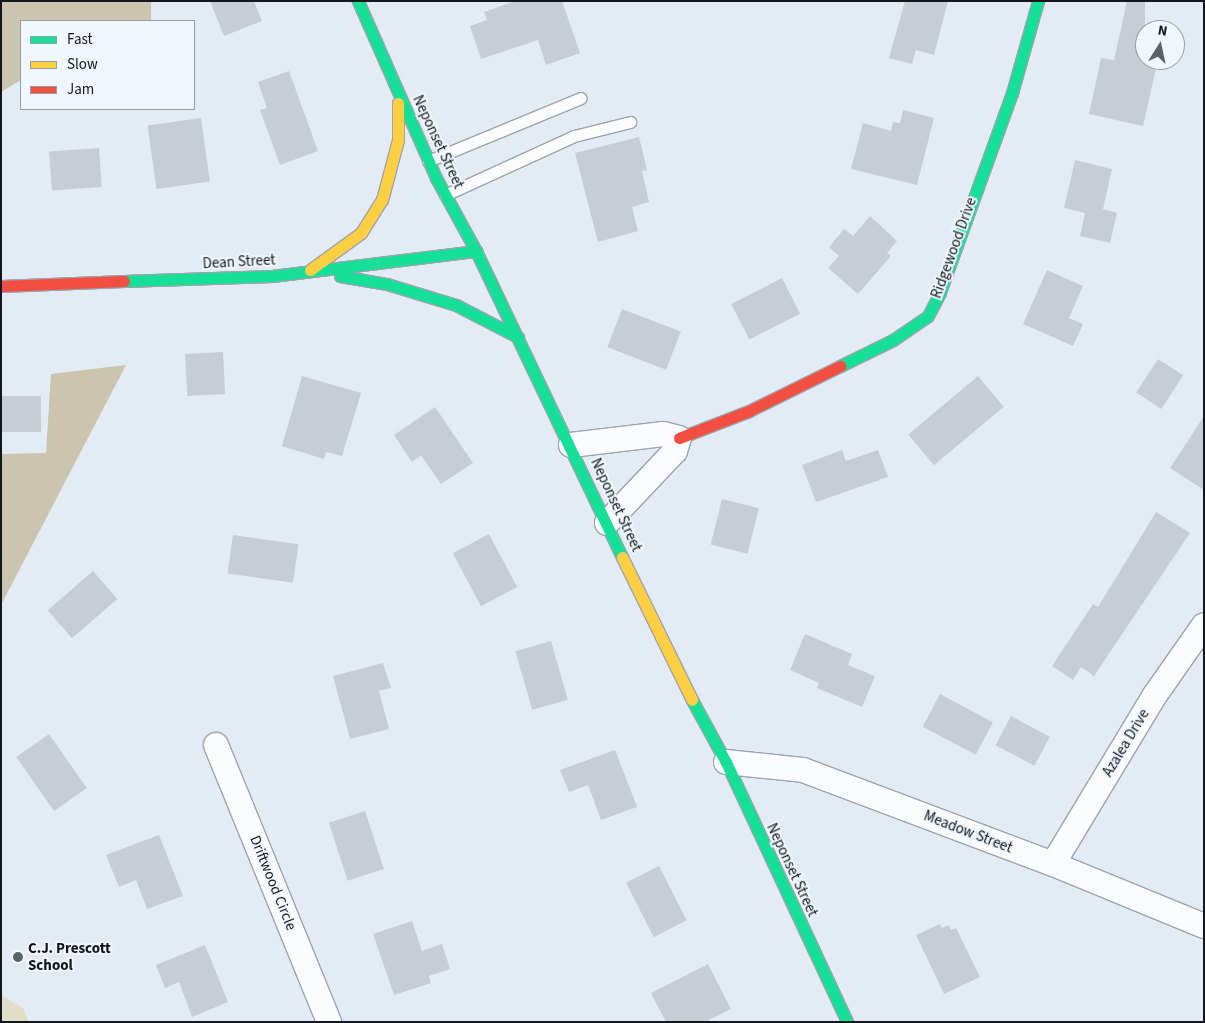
<!DOCTYPE html>
<style>
body{margin:0}
#map{position:relative;width:1205px;height:1023px;overflow:hidden;background:#e3ecf5;font-family:"Source Sans 3",sans-serif}
div>[style]{position:absolute}
[style*='--x']{left:calc(var(--x)*1px);top:calc(var(--y)*1px);width:calc(var(--w)*1px);rotate:calc(var(--a)*1deg)}
.green>*{inset:0;background:#e2ddc8}
.forest>*{inset:0;background:#cbc4af}
.building>*{inset:0;background:#c6cdd5;transform-origin:0 0}
.roads{filter:drop-shadow(1px 0 #9ea4ac) drop-shadow(-1px 0 #9ea4ac) drop-shadow(0 1px #9ea4ac) drop-shadow(0 -1px #9ea4ac)}
.lane>*{height:11px;margin:-5.5px;padding:0 5.5px;transform-origin:5.5px;border-radius:5.5px;background:#fbfcfe}
.street>*{height:24px;margin:-12px;padding:0 12px;transform-origin:12px;border-radius:12px;background:#fbfcfe}
.fast>*{height:11px;margin:-5.5px;padding:0 5.5px;transform-origin:5.5px;border-radius:5.5px;background:#16e098}
.slow>*{height:11px;margin:-5.5px;padding:0 5.5px;transform-origin:5.5px;border-radius:5.5px;background:#ffcf43}
.jam>*{height:11px;margin:-5.5px;padding:0 5.5px;transform-origin:5.5px;border-radius:5.5px;background:#f24e42}
.dots>*{width:14px;height:14px;translate:-50% -50%;box-sizing:border-box;border:2px solid #f0f7fe;border-radius:50%}
span{translate:-50% -50%;white-space:nowrap;text-align:center;line-height:1.15;-webkit-text-stroke:4px #f0f7fe;paint-order:stroke}
.street-label{font-size:15px;color:#11171d}
.poi-label{font-size:15px;color:#11171d;font-weight:700}
.left{translate:0 -50%;text-align:left}
.frame{position:absolute;inset:0;border:2px solid #11171d;pointer-events:none}
.legend{position:absolute;left:20px;top:20px;width:175px;height:90px;box-sizing:border-box;background:#f0f7fe;border:1px solid #979da4;margin:0;padding:6px 9px;list-style:none;font-size:15px;color:#11171d}
.legend li{display:flex;align-items:center;gap:10px;height:25px}
.legend b{width:25px;border:1px solid #979da4}
.north{position:absolute;left:1135px;top:20px;width:50px;height:50px;box-sizing:border-box;background:#f0f7fe;border:1px solid #979da4;border-radius:50%;rotate:10deg;font-size:14px;font-weight:700;line-height:20px;text-align:center;color:#11171d}
.north::after{content:'';display:block;margin:auto;width:18px;height:22px;background:#5a6269;clip-path:polygon(50% 0,100% 100%,50% 72%,0 100%)}
</style>
<div id="map">
<div class="green">
<i style="clip-path:polygon(1px 995px,23px 1008px,29px 1022px,1px 1022px)"></i>
</div>
<div class="forest">
<i style="clip-path:polygon(1px 1px,151px 1px,151px 21px,21px 21px,21px 80px,1px 92px)"></i>
<i style="clip-path:polygon(126px 365px,1px 605px,1px 454px,46px 453px,51px 374px)"></i>
</div>
<div class="building">
<i style="clip-path:polygon(210px 1px,254px 1px,262px 21px,224px 36px)"></i>
<i style="clip-path:polygon(515px 1px,562px 1px,580px 53px,546px 65px,538px 40px,481px 59px,470px 26px,487px 20px,484px 12px)"></i>
<i style="clip-path:polygon(905px 1px,948px 1px,934px 55px,916px 50px,912px 64px,889px 58px)"></i>
<i style="clip-path:polygon(1127px 1px,1145px 1px,1145px 60px,1158px 60px,1143px 126px,1089px 114px,1101px 58px,1114px 60px)"></i>
<i style="clip-path:polygon(289px 71px,318px 151px,280px 165px,260px 110px,267px 108px,258px 82px)"></i>
<i style="clip-path:polygon(903px 110px,934px 118px,917px 185px,851px 169px,863px 123px,891px 131px,893px 122px,900px 123px)"></i>
<i style="left:201px;top:118px;width:64px;height:54px;rotate:82deg"></i>
<i style="clip-path:polygon(639px 137px,647px 170px,642px 171px,649px 202px,632px 207px,638px 231px,598px 242px,575px 153px)"></i>
<i style="left:99px;top:148px;width:39px;height:50px;rotate:86deg"></i>
<i style="clip-path:polygon(1075px 160px,1112px 169px,1103px 209px,1117px 213px,1110px 243px,1080px 236px,1085px 213px,1064px 208px)"></i>
<i style="clip-path:polygon(870px 216px,897px 241px,887px 253px,891px 256px,858px 294px,828px 268px,839px 256px,829px 247px,844px 229px,853px 236px)"></i>
<i style="clip-path:polygon(1047px 270px,1083px 286px,1069px 318px,1083px 324px,1073px 346px,1023px 324px)"></i>
<i style="left:782px;top:278px;width:40px;height:57px;rotate:63deg"></i>
<i style="left:622px;top:309px;width:63px;height:41px;rotate:21deg"></i>
<i style="left:223px;top:352px;width:42px;height:38px;rotate:87deg"></i>
<i style="left:1158px;top:359px;width:30px;height:40px;rotate:33deg"></i>
<i style="clip-path:polygon(302px 376px,361px 393px,342px 456px,326px 452px,324px 459px,282px 446px)"></i>
<i style="left:978px;top:376px;width:40px;height:91px;rotate:50deg"></i>
<i style="left:41px;top:396px;width:36px;height:40px;rotate:90deg"></i>
<i style="clip-path:polygon(435px 407px,473px 463px,441px 484px,421px 455px,412px 462px,394px 435px)"></i>
<i style="clip-path:polygon(1204px 416px,1204px 490px,1170px 468px)"></i>
<i style="clip-path:polygon(842px 450px,846px 461px,878px 450px,888px 477px,816px 502px,802px 465px)"></i>
<i style="left:722px;top:499px;width:38px;height:47px;rotate:14deg"></i>
<i style="clip-path:polygon(1156px 512px,1190px 533px,1094px 676px,1081px 667px,1073px 680px,1052px 666px,1093px 604px,1098px 607px)"></i>
<i style="left:489px;top:534px;width:60px;height:41px;rotate:62deg"></i>
<i style="left:233px;top:535px;width:66px;height:39px;rotate:8deg"></i>
<i style="left:93px;top:571px;width:37px;height:60px;rotate:49deg"></i>
<i style="clip-path:polygon(805px 634px,852px 654px,848px 665px,875px 676px,862px 707px,817px 688px,819px 683px,790px 670px)"></i>
<i style="left:551px;top:641px;width:61px;height:37px;rotate:74deg"></i>
<i style="clip-path:polygon(383px 663px,391px 688px,379px 691px,389px 729px,350px 739px,333px 676px)"></i>
<i style="left:940px;top:694px;width:60px;height:37px;rotate:28deg"></i>
<i style="left:1011px;top:716px;width:44px;height:33px;rotate:28deg"></i>
<i style="left:49px;top:734px;width:66px;height:40px;rotate:55deg"></i>
<i style="clip-path:polygon(615px 750px,637px 807px,601px 820px,588px 785px,569px 792px,560px 770px)"></i>
<i style="left:365px;top:811px;width:61px;height:38px;rotate:72deg"></i>
<i style="clip-path:polygon(159px 835px,183px 896px,147px 909px,136px 880px,119px 887px,106px 855px)"></i>
<i style="left:659px;top:866px;width:61px;height:37px;rotate:63deg"></i>
<i style="clip-path:polygon(412px 921px,422px 951px,442px 944px,450px 969px,429px 976px,431px 983px,394px 995px,373px 934px)"></i>
<i style="clip-path:polygon(940px 924px,942px 928px,949px 925px,951px 930px,956px 928px,980px 977px,944px 994px,916px 935px)"></i>
<i style="clip-path:polygon(205px 945px,228px 1002px,192px 1017px,179px 982px,165px 988px,156px 965px)"></i>
<i style="clip-path:polygon(708px 964px,731px 1009px,705px 1022px,666px 1022px,651px 993px)"></i>
</div>
<div class="roads">
<div class="lane">
<i style="--x:428;--y:161;--w:165;--a:-22.4"></i>
<i style="--x:445;--y:195;--w:142;--a:-24.6"></i>
<i style="--x:574;--y:136;--w:58;--a:-14"></i>
</div>
<div class="street">
<i style="--x:571;--y:445;--w:93;--a:-6.8"></i>
<i style="--x:663;--y:434;--w:16;--a:14"></i>
<i style="--x:679;--y:438;--w:14;--a:107"></i>
<i style="--x:675;--y:451;--w:99;--a:133.4"></i>
<i style="--x:216;--y:745;--w:299;--a:67.8"></i>
<i style="--x:726;--y:762;--w:77;--a:5.9"></i>
<i style="--x:803;--y:770;--w:267;--a:20.6"></i>
<i style="--x:1053;--y:864;--w:163;--a:22.3"></i>
<i style="--x:1053;--y:864;--w:197;--a:-58.9"></i>
<i style="--x:1155;--y:695;--w:85;--a:-55"></i>
</div>
<div class="fast">
<i style="--x:358;--y:1;--w:193;--a:66.2"></i>
<i style="--x:436;--y:178;--w:83;--a:61.3"></i>
<i style="--x:476;--y:251;--w:339;--a:64.5"></i>
<i style="--x:340;--y:276;--w:48;--a:9.7"></i>
<i style="--x:387;--y:284;--w:72;--a:16.9"></i>
<i style="--x:456;--y:305;--w:70;--a:27.3"></i>
<i style="--x:124;--y:281;--w:148;--a:-1.9"></i>
<i style="--x:272;--y:276;--w:206;--a:-7"></i>
<i style="--x:840;--y:366;--w:59;--a:-26.1"></i>
<i style="--x:893;--y:340;--w:42;--a:-34.4"></i>
<i style="--x:928;--y:316;--w:27;--a:-63"></i>
<i style="--x:940;--y:292;--w:212;--a:-70.1"></i>
<i style="--x:1012;--y:93;--w:96;--a:-74.2"></i>
<i style="--x:692;--y:700;--w:71;--a:61.3"></i>
<i style="--x:726;--y:762;--w:287;--a:65"></i>
</div>
<div class="slow">
<i style="--x:310;--y:270;--w:63;--a:-36"></i>
<i style="--x:361;--y:233;--w:39;--a:-58"></i>
<i style="--x:382;--y:200;--w:62;--a:-75.1"></i>
<i style="--x:398;--y:140;--w:37;--a:-90"></i>
<i style="--x:622;--y:557;--w:159;--a:63.9"></i>
</div>
<div class="jam">
<i style="--x:1;--y:286;--w:123;--a:-2.3"></i>
<i style="--x:679;--y:438;--w:75;--a:-21.1"></i>
<i style="--x:749;--y:411;--w:102;--a:-26.3"></i>
</div>
</div>
<div class="dots">
<i style="left:18px;top:957px;background:#5a6269"></i>
</div>
<div class="street-label">
<span style="left:438px;top:142px;rotate:65deg">Neponset Street</span>
<span style="left:954px;top:248px;rotate:-70deg">Ridgewood Drive</span>
<span style="left:239px;top:262px;rotate:-3deg">Dean Street</span>
<span style="left:616px;top:505px;rotate:65deg">Neponset Street</span>
<span style="left:1126px;top:743px;rotate:-59deg">Azalea Drive</span>
<span style="left:968px;top:832px;rotate:21deg">Meadow Street</span>
<span style="left:792px;top:870px;rotate:65deg">Neponset Street</span>
<span style="left:273px;top:883px;rotate:68deg">Driftwood Circle</span>
</div>
<div class="poi-label">
<span class="left" style="left:28px;top:957px">C.J. Prescott<br>School</span>
</div>
<div class="frame"></div>
<ul class="legend">
<li><b style="height:6px;background:#16e098"></b>Fast</li>
<li><b style="height:6px;background:#ffcf43"></b>Slow</li>
<li><b style="height:6px;background:#f24e42"></b>Jam</li>
</ul>
<div class="north">N</div>
</div>
